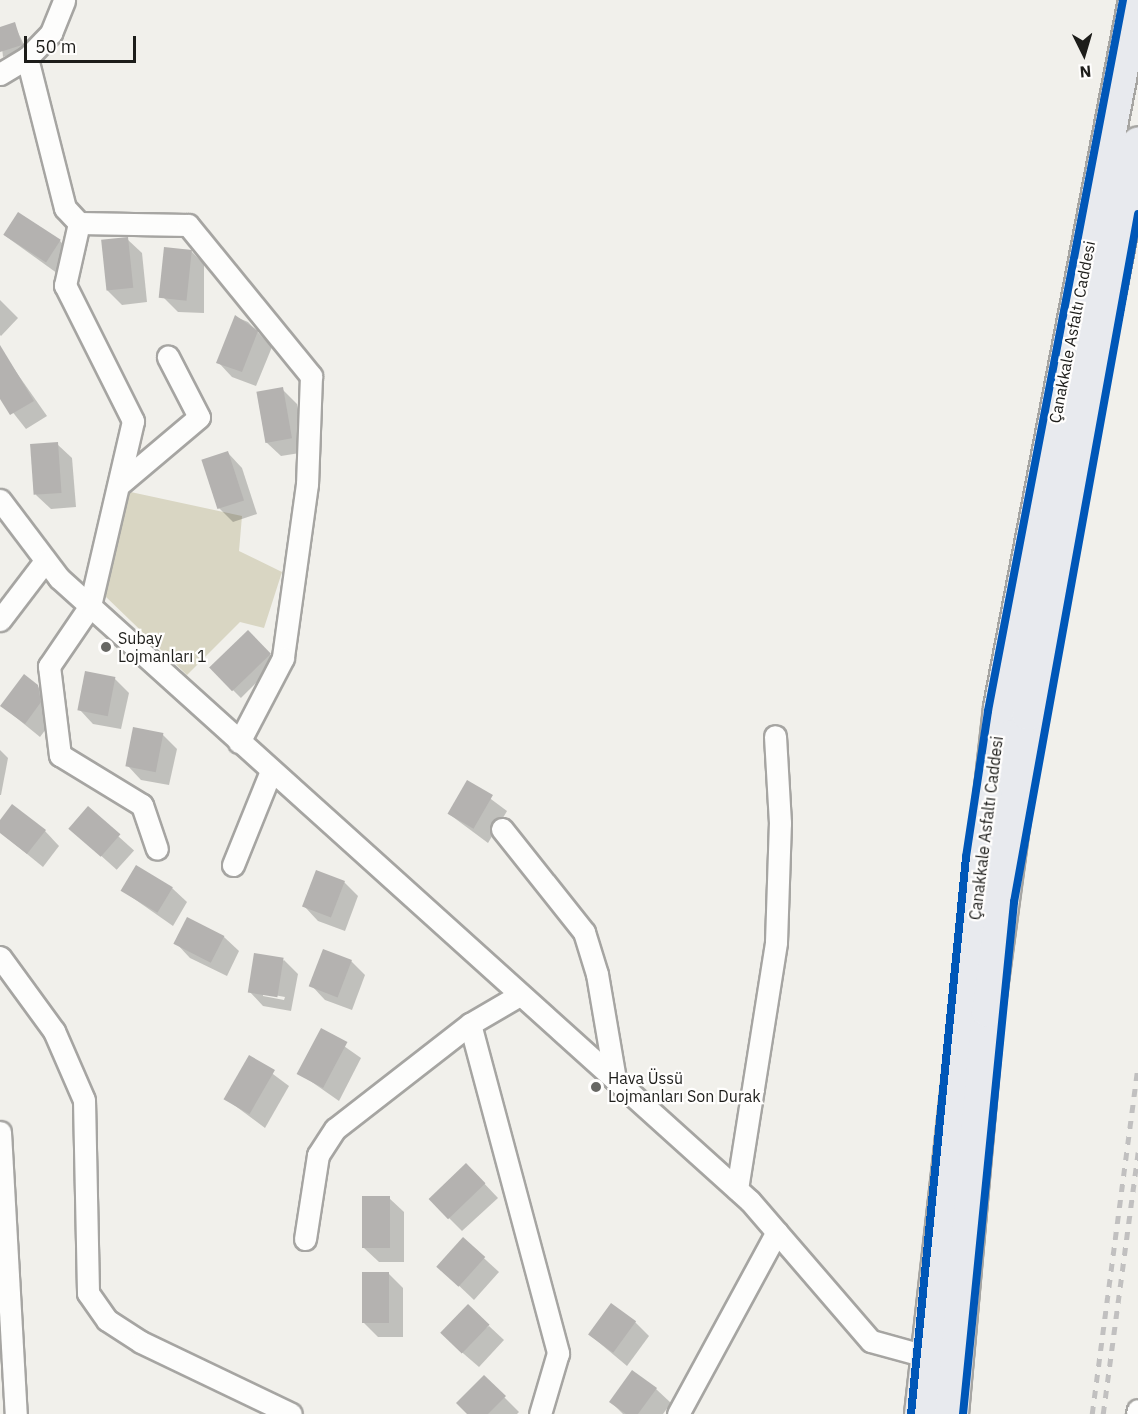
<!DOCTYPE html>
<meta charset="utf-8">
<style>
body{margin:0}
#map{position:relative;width:1138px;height:1414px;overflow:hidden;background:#f1f0eb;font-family:"IBM Plex Sans",sans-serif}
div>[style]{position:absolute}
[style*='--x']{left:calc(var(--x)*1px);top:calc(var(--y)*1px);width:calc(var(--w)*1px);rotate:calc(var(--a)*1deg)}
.green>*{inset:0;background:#d9d6c3}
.shadow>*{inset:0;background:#0003;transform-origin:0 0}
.building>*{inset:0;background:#b4b2b0;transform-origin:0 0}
.roads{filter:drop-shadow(2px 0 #a6a5a2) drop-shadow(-2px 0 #a6a5a2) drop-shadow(0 2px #a6a5a2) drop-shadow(0 -2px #a6a5a2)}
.minor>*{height:21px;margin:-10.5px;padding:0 10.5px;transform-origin:10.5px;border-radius:10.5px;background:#fdfdfc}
.highway>*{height:32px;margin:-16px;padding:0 16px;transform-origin:16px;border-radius:16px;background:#e8eaee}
.rail>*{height:4.5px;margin-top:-2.25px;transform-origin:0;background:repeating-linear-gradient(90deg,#c1c0c0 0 8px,transparent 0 16px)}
.cycleway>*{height:8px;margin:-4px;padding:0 4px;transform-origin:4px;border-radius:4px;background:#0057b8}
.dots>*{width:16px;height:16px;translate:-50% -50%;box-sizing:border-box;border:3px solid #fffefd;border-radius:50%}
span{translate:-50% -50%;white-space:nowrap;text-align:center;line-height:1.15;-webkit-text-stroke:4.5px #fffefd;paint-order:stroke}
.street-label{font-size:16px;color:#1d1d1a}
.poi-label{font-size:16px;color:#1d1d1a}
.left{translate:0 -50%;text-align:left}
.north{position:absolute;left:1054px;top:24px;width:60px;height:60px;-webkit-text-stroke:4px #fffefd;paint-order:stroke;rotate:175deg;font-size:16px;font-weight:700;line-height:24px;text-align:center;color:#1d1d1a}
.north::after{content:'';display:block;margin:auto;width:21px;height:27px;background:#1d1d1a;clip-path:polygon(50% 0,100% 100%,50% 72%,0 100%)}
.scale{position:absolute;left:24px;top:36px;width:112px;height:27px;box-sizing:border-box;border:3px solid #1d1d1a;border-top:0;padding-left:8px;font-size:18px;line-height:21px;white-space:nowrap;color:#1d1d1a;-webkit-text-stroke:4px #fffefd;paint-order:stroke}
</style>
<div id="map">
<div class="green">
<i style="clip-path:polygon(126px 491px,242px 516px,239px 551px,282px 572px,264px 628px,240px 622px,187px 675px,105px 596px)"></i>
</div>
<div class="shadow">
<i style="clip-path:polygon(14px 24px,26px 49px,3px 57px,0 29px)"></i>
<i style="clip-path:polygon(4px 235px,60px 241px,74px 256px,61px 276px)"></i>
<i style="clip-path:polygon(127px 239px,142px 253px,147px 302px,122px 305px,107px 290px)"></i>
<i style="clip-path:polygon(166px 249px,190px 250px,204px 264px,204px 313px,178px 312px,164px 298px)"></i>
<i style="clip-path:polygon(0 300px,18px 318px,1px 336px,0 335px)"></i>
<i style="clip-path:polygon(236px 317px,248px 322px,272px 347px,256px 386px,232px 377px,218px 362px)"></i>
<i style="clip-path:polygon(7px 359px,47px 416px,26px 429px,0 396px,0 363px)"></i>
<i style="clip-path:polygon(282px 389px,297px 404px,306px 452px,281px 456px,266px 442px)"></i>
<i style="clip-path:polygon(57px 444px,72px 458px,76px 507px,51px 509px,36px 495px)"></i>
<i style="clip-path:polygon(228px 453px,242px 468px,257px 514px,233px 522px,219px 508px)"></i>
<i style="left:248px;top:633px;width:41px;height:51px;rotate:45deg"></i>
<i style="clip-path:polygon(114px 678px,129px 693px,121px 729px,93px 724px,79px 709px)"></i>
<i style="clip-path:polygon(37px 686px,52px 701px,55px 717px,40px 737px,2px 706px)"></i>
<i style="clip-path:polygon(162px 734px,177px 749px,169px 785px,141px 780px,127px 765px)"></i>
<i style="clip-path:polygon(0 750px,8px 758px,1px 795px,0 795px)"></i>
<i style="clip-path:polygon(468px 782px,507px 811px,488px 843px,449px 814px)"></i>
<i style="left:88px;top:809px;width:62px;height:26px;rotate:42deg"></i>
<i style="clip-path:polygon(0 822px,45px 831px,59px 846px,43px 867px,0 832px)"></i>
<i style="clip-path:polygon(344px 882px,358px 896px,345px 931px,318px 921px,304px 906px)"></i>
<i style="clip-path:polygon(172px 888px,187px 902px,173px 926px,123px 891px)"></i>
<i style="clip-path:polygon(224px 937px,239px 951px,227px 976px,190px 958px,176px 943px)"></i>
<i style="clip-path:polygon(evenodd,284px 960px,298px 974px,291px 1011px,263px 1006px,249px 991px,284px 960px,263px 993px,285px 997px,284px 1000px,263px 996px,263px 993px)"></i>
<i style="clip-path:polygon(351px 961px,365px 975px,352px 1010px,325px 1000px,311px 985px)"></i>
<i style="clip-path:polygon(321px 1030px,361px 1058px,339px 1101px,299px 1073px)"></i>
<i style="clip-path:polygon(250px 1057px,289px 1086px,265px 1128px,226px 1099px)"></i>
<i style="clip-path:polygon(480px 1179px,498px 1198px,462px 1231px,448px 1217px)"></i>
<i style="clip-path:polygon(389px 1198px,404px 1212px,404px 1262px,379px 1262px,364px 1248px)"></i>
<i style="clip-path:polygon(463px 1239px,499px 1272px,474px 1300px,453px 1280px)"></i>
<i style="clip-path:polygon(388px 1273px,403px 1288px,403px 1337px,378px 1337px,364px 1323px)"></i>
<i style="clip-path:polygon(635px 1322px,649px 1336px,627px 1366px,590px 1335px)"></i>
<i style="clip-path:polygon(489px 1326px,504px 1340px,479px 1367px,457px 1348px)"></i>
<i style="clip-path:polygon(484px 1377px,519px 1412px,517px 1414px,469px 1414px)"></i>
<i style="clip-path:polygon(656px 1389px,671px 1403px,663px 1414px,623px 1414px,611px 1402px)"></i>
</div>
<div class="building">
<i style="clip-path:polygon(15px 22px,22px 45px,0 52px,0 27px)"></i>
<i style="left:18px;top:212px;width:51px;height:27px;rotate:33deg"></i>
<i style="left:128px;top:237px;width:51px;height:27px;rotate:84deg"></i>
<i style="left:164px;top:247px;width:28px;height:51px;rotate:6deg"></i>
<i style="clip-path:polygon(235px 315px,258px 331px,242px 372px,216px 363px)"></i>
<i style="clip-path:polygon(0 345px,34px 401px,10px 415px,0 399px)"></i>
<i style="left:283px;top:387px;width:52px;height:27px;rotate:80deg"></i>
<i style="left:58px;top:442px;width:51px;height:28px;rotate:86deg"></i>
<i style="left:228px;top:451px;width:52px;height:28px;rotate:72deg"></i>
<i style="left:248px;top:630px;width:33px;height:54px;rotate:46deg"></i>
<i style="left:85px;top:671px;width:31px;height:40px;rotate:11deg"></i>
<i style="clip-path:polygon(24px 674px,38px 685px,41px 702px,25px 724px,0 706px)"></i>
<i style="left:133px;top:727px;width:31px;height:40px;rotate:11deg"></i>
<i style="left:467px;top:780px;width:30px;height:39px;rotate:30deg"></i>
<i style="clip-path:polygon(12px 804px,46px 830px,27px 854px,0 833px,0 820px)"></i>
<i style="left:88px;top:806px;width:43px;height:30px;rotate:41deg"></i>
<i style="left:136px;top:865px;width:43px;height:30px;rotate:31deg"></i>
<i style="left:316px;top:870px;width:31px;height:39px;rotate:21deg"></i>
<i style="left:187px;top:917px;width:42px;height:30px;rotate:27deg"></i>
<i style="left:323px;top:949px;width:31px;height:40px;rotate:21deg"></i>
<i style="left:254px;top:953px;width:30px;height:40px;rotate:9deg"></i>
<i style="left:321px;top:1028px;width:30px;height:52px;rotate:28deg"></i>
<i style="left:249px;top:1055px;width:30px;height:51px;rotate:30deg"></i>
<i style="left:466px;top:1163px;width:28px;height:52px;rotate:46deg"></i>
<i style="left:390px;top:1196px;width:52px;height:28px;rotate:90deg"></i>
<i style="left:463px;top:1237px;width:30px;height:40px;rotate:42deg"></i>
<i style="left:362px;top:1272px;width:27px;height:51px"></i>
<i style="left:611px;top:1303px;width:31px;height:39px;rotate:36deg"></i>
<i style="left:468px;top:1304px;width:30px;height:40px;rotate:44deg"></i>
<i style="clip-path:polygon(632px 1370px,657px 1388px,638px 1414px,626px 1414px,609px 1402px)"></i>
<i style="clip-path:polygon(484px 1375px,506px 1396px,488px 1414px,467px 1414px,456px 1403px)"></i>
</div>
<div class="roads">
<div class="minor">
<i style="--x:27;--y:58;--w:155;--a:75.8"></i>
<i style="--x:65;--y:208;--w:21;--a:47"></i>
<i style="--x:79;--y:223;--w:109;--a:1.1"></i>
<i style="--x:188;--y:225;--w:195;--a:50.8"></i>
<i style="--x:311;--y:376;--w:108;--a:92.1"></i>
<i style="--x:307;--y:484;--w:176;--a:97.9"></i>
<i style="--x:283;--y:658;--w:95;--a:117.6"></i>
<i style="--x:0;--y:74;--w:31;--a:-31"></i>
<i style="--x:27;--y:58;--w:35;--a:-46"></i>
<i style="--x:51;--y:33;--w:35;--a:-68"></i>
<i style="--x:79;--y:223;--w:64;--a:102.7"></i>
<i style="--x:65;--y:285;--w:152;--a:63.4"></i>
<i style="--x:133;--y:421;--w:190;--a:103.1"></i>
<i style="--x:90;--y:606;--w:73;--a:124.3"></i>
<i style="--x:49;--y:666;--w:90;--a:83"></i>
<i style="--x:60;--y:755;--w:96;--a:31.4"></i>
<i style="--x:142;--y:805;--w:46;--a:71.2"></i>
<i style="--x:121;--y:483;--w:102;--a:-40.2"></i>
<i style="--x:199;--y:417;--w:68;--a:-117.3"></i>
<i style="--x:0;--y:500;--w:98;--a:52.9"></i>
<i style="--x:59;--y:578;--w:930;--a:42.04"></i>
<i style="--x:750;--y:1201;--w:185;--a:49.2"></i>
<i style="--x:871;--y:1341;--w:57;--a:15.3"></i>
<i style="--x:0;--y:620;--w:74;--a:-52.7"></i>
<i style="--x:502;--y:829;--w:132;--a:51.5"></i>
<i style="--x:584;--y:932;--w:44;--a:72.8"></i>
<i style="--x:597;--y:974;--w:107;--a:80.3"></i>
<i style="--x:233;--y:865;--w:101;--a:-68"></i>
<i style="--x:0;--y:957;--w:92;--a:53.9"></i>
<i style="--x:54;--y:1031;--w:75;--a:66.5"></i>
<i style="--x:84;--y:1100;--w:193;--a:88.8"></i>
<i style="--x:88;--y:1293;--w:33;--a:55"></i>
<i style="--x:107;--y:1320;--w:40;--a:32.9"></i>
<i style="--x:141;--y:1342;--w:166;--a:25.6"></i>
<i style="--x:470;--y:1024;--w:341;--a:75"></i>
<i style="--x:558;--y:1353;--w:64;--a:106.4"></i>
<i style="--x:0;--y:1132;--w:282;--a:86.8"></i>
<i style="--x:737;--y:1189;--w:250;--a:-81"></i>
<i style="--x:776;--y:942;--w:119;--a:-88.1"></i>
<i style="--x:780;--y:823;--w:87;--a:-93.3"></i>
<i style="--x:305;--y:1239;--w:85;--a:-81.2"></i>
<i style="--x:318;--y:1155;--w:31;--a:-57"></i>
<i style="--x:335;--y:1129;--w:171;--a:-37.9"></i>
<i style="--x:470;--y:1024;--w:56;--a:-30.3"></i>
<i style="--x:678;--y:1414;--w:207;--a:-61.5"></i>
<i style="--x:1137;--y:1414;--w:4;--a:-76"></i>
</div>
<div class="highway">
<i style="--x:921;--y:1414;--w:711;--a:-83.62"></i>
<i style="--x:1000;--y:707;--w:720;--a:-79.19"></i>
<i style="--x:952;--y:1414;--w:405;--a:-84.9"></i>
<i style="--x:988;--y:1011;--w:300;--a:-82.3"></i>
<i style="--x:1028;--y:714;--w:581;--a:-79.08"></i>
</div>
</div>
<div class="rail">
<i style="--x:1092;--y:1414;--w:352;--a:-82.5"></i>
<i style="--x:1103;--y:1414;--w:264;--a:-82.4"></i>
</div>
<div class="cycleway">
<i style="--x:911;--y:1414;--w:560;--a:-84.36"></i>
<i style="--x:966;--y:857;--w:148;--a:-81.4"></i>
<i style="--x:988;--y:711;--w:724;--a:-79.25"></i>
<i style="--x:963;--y:1414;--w:515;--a:-84.31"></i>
<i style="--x:1014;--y:902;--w:699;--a:-79.78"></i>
</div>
<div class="dots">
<i style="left:106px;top:647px;background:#676763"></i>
<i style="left:596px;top:1087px;background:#676763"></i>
</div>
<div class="street-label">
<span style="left:1072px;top:332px;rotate:-79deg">Çanakkale Asfaltı Caddesi</span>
<span style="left:986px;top:828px;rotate:-83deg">Çanakkale Asfaltı Caddesi</span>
</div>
<div class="poi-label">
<span class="left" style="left:118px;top:647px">Subay<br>Lojmanları 1</span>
<span class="left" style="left:608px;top:1087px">Hava Üssü<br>Lojmanları Son Durak</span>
</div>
<div class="north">N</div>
<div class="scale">50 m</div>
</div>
